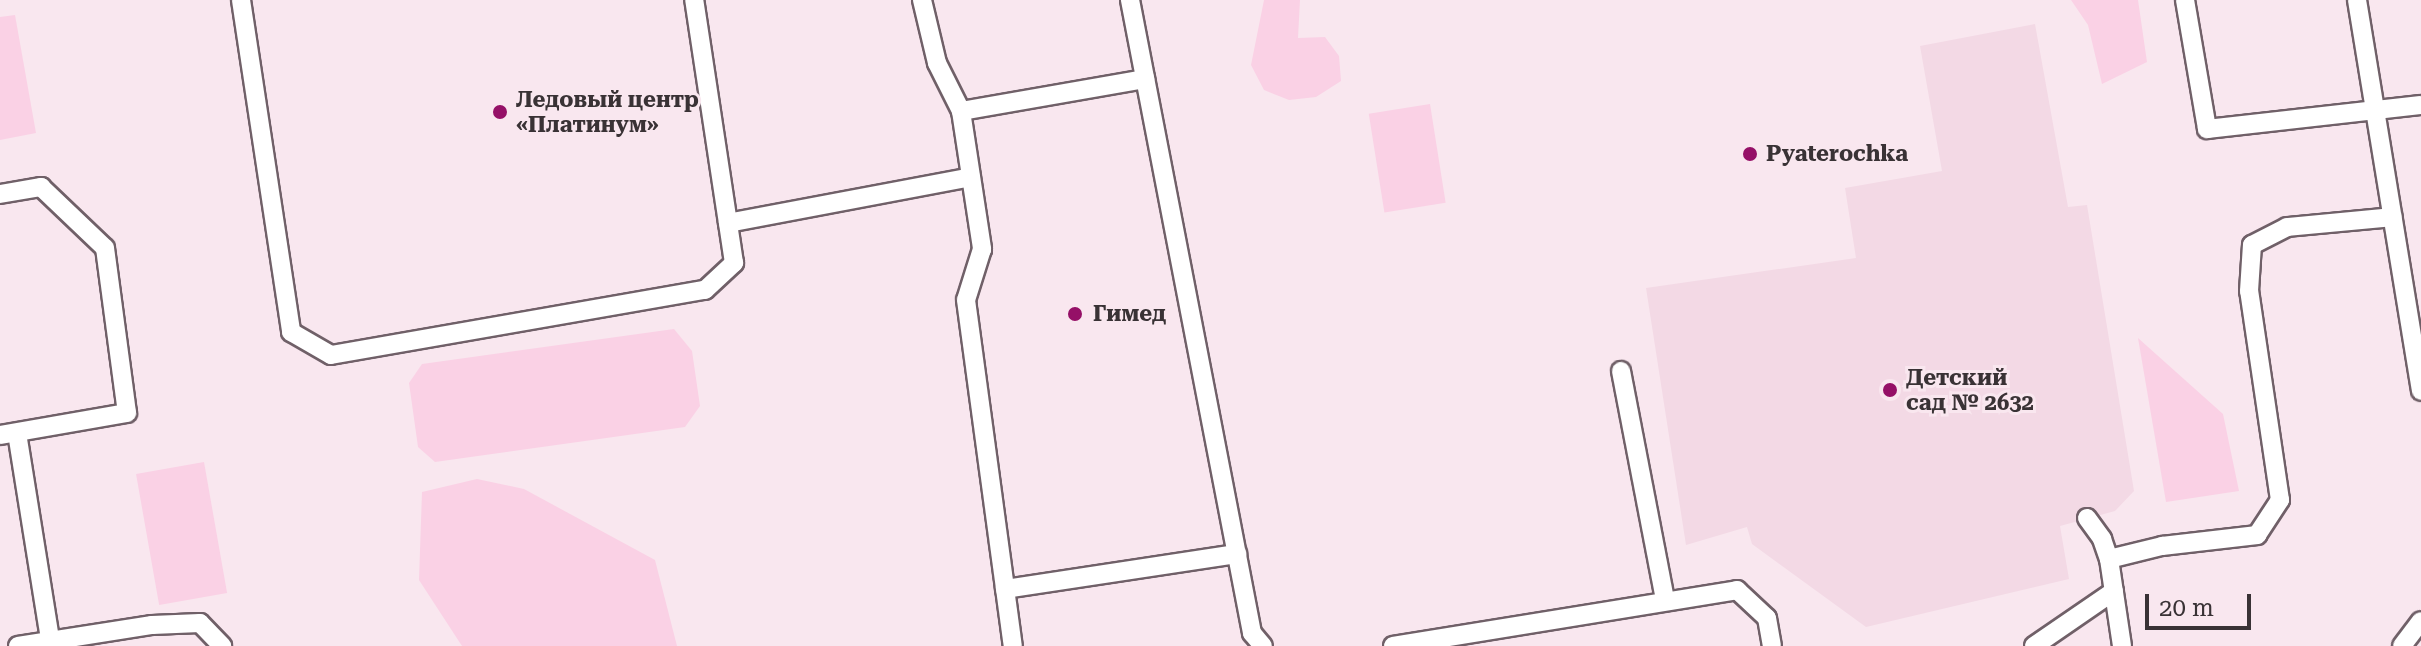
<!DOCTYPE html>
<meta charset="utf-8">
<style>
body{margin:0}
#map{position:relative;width:2421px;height:646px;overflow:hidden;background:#f9e7ef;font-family:"Roboto Serif",serif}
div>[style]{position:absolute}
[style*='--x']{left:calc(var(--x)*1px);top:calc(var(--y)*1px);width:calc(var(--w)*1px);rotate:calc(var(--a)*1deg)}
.built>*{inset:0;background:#f3d9e5}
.green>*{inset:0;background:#fad1e5;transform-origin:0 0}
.roads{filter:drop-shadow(2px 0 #706068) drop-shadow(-2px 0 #706068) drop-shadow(0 2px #706068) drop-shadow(0 -2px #706068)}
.lane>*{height:18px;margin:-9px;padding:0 9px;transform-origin:9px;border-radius:9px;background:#fff}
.dots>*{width:22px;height:22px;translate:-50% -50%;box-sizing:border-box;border:4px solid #f9e7ef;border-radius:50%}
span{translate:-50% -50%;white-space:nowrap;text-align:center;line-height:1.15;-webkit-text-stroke:6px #f9e7ef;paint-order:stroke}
.poi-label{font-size:22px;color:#393235;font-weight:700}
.left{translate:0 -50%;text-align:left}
.scale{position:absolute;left:2145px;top:594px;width:106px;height:36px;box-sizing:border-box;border:4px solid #393235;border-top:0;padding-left:10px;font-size:24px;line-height:28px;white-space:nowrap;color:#393235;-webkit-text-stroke:6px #f9e7ef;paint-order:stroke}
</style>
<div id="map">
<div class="built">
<i style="clip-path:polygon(2035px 24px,2068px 207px,2087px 205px,2134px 491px,2115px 511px,2060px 526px,2069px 579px,1866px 627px,1752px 544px,1747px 527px,1686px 545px,1646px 288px,1856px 258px,1845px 188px,1942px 171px,1920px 46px)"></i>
</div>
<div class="green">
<i style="clip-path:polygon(1264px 0,1300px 0,1298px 38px,1325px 37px,1339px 56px,1341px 81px,1316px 97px,1289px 100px,1264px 90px,1251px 65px)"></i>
<i style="clip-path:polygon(2071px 0,2138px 0,2147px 62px,2102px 84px,2088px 25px)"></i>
<i style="clip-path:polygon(15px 15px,36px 133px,0 140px,0 17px)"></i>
<i style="left:1430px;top:104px;width:100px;height:62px;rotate:81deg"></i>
<i style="clip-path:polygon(674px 329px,692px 351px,700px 406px,685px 427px,435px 462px,418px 447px,409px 383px,422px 364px)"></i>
<i style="clip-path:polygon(2138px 338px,2223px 414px,2239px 491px,2166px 502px)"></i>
<i style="left:204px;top:462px;width:133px;height:69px;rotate:80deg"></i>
<i style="clip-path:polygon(477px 479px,524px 489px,655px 560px,677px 646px,462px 646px,419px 580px,422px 492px)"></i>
</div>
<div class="roads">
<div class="lane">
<i style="--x:241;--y:0;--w:336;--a:81.4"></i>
<i style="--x:291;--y:332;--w:46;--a:29.9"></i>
<i style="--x:331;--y:355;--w:380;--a:-9.9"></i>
<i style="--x:705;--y:290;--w:40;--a:-43"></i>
<i style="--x:734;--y:263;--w:266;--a:-98.6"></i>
<i style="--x:922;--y:0;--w:65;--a:76.6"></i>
<i style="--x:937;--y:63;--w:54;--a:63.4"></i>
<i style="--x:961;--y:111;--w:140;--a:81.3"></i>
<i style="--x:982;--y:249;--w:53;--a:107.4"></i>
<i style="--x:966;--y:300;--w:349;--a:82.3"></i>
<i style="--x:1130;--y:0;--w:645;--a:79.09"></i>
<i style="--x:1252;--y:633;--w:17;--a:50"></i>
<i style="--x:2185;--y:0;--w:131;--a:80.3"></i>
<i style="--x:2207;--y:129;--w:215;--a:-6.4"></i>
<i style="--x:2357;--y:0;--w:396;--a:80.7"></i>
<i style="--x:961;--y:111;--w:187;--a:-9.9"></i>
<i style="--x:0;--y:194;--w:42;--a:-9.7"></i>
<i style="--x:41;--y:187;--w:88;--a:43.6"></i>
<i style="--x:105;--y:248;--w:166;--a:82.4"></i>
<i style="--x:127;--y:413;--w:129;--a:170.2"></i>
<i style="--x:728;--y:223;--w:247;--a:-10.7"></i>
<i style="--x:1621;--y:371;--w:232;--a:79.1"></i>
<i style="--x:17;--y:433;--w:216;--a:80.9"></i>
<i style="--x:2087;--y:518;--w:26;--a:54"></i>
<i style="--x:2102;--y:539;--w:21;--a:71"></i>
<i style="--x:2109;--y:559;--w:88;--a:81.5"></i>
<i style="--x:2109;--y:559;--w:55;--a:-13.8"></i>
<i style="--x:2162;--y:546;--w:96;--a:-6.6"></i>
<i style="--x:2257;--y:535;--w:42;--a:-56.7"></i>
<i style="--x:2280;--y:500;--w:211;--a:-98.4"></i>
<i style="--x:2249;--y:291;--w:46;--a:-86.3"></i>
<i style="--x:2252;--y:245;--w:39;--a:-27"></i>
<i style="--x:2287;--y:227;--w:106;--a:-5.4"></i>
<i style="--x:1005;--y:589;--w:235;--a:-8.6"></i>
<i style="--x:18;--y:646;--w:136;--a:-8.9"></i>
<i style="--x:152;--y:625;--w:48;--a:-2.4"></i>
<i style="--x:200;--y:623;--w:32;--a:46"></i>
<i style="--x:1393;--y:646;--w:349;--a:-9.2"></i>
<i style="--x:1737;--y:590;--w:41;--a:43"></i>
<i style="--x:1767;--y:618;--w:28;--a:80"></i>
<i style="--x:2034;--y:646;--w:97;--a:-34.5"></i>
<i style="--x:2402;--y:646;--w:31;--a:-53"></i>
</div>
</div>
<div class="dots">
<i style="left:500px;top:112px;background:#951067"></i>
<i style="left:1750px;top:154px;background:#951067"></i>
<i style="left:1075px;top:314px;background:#951067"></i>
<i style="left:1890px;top:390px;background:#951067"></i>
</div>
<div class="poi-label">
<span class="left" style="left:516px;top:112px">Ледовый центр<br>«Платинум»</span>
<span class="left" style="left:1766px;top:154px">Pyaterochka</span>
<span class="left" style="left:1093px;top:314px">Гимед</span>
<span class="left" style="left:1906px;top:390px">Детский<br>сад № 2632</span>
</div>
<div class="scale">20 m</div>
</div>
